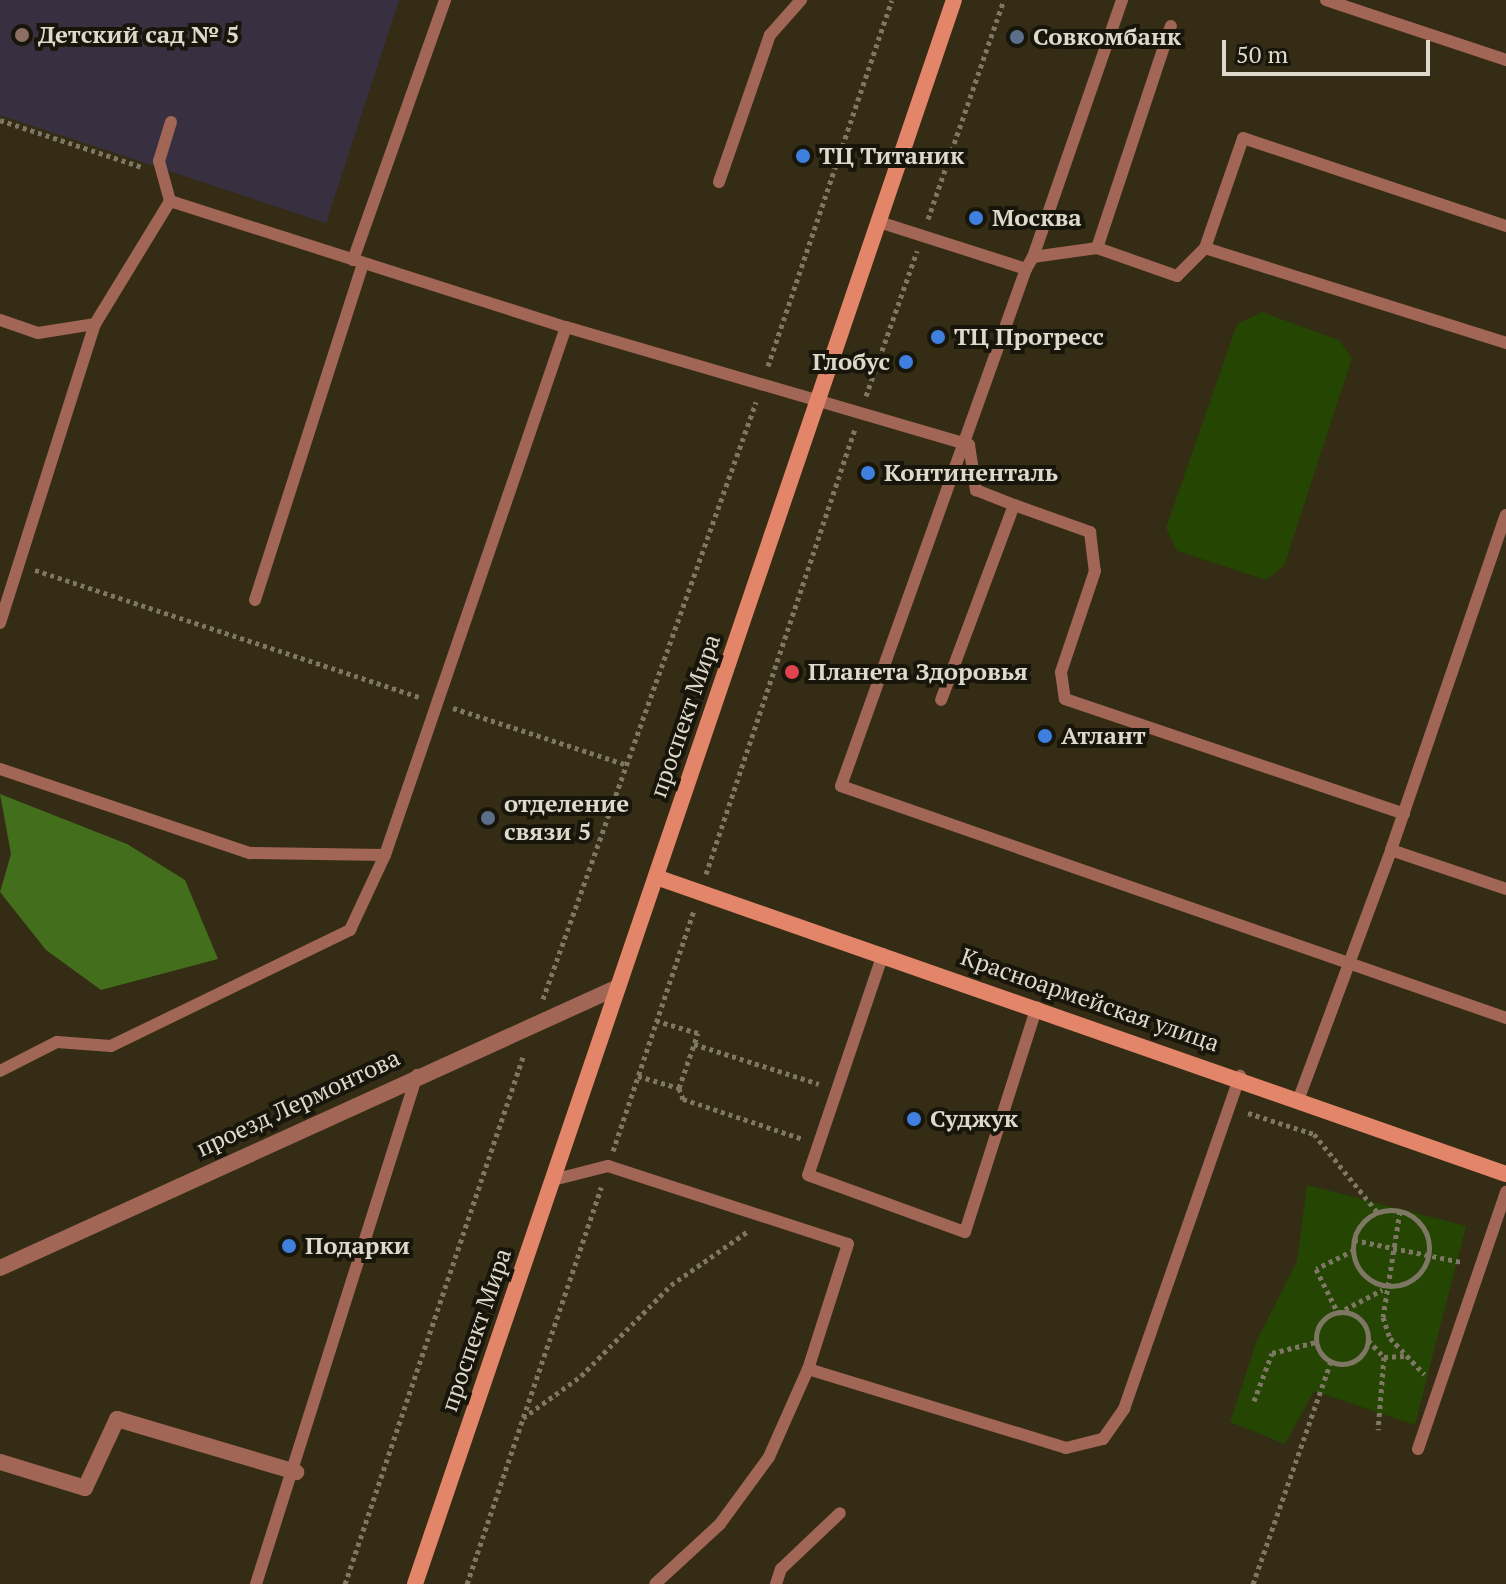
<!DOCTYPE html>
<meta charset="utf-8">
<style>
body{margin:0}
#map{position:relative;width:1506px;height:1584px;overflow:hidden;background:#342c14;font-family:"PT Serif",serif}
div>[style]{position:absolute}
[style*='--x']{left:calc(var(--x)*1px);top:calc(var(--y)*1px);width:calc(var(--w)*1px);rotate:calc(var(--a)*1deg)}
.education>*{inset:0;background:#383041}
.green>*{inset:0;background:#254503}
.forest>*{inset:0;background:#436f1c}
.path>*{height:5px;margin-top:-2.5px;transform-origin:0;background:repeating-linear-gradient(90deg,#7d7763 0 4px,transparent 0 8px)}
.path>.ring{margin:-2.5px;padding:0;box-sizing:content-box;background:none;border:5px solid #7d7763;border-radius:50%}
.lane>*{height:12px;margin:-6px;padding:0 6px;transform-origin:6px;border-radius:6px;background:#a16655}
.street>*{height:16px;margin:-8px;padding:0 8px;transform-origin:8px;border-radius:8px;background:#a16655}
.secondary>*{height:16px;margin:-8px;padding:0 8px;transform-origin:8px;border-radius:8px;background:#e38569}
.dots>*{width:22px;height:22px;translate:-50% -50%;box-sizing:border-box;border:4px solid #18150b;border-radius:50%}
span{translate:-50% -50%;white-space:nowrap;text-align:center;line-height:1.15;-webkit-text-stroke:8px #18150b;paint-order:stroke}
.poi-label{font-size:24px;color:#ded9cb;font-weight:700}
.left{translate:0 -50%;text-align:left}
.right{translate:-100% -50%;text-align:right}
.street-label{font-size:24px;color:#ded9cb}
.scale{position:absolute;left:1222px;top:40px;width:208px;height:36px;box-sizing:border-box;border:4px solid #ded9cb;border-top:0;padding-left:10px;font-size:24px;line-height:28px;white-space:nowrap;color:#ded9cb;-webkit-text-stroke:6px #18150b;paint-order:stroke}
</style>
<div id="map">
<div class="education">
<i style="clip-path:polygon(0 0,399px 0,326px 223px,0 115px)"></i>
</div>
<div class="green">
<i style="clip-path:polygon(1262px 312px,1339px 340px,1352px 358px,1284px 566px,1266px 580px,1177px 551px,1166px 528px,1237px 324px)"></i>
<i style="clip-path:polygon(1307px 1185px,1466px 1226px,1415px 1425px,1314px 1391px,1285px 1444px,1230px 1422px,1257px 1340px,1297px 1261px)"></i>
</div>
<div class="forest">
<i style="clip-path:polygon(0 794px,127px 844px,185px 880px,218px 959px,101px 990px,46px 950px,0 892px,11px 854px)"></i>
</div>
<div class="path">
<i style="--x:0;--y:120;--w:150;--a:18.3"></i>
<i style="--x:928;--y:219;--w:232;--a:-70.9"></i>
<i style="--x:768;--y:366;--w:386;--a:-71.3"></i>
<i style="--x:866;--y:396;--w:154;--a:-70.6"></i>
<i style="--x:35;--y:570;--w:405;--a:18.3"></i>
<i style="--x:453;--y:708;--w:183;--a:18.1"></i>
<i style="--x:706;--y:874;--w:470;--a:-71.5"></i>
<i style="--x:543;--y:999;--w:634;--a:-70.36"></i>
<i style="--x:694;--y:1044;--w:131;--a:17.7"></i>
<i style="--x:638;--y:1076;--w:43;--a:16.3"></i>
<i style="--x:679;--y:1088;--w:58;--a:-70.9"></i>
<i style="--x:698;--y:1033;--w:43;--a:-163.7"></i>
<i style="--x:679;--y:1088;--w:12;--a:70"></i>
<i style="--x:683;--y:1099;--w:126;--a:18.4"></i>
<i style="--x:1248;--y:1113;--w:69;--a:17.7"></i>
<i style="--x:1314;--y:1134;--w:102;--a:51"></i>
<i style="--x:613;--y:1151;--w:254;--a:-71.4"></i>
<i class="ring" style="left:1353px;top:1210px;width:71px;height:71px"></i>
<i style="--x:1400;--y:1211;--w:107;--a:99.1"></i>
<i style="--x:1383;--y:1317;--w:22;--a:72"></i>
<i style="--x:1390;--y:1338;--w:50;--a:46.6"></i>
<i style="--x:1354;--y:1240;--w:109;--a:11.6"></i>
<i style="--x:1354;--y:1250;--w:42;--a:153.4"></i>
<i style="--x:1316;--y:1269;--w:49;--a:63.4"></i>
<i style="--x:1338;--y:1313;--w:50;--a:-27.6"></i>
<i class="ring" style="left:1316px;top:1312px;width:47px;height:47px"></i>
<i style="--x:1368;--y:1340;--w:23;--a:47"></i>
<i style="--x:1384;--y:1357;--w:73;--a:94.7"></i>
<i style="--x:1384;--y:1357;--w:21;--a:-3"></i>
<i style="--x:1254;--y:1401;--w:51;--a:-69.4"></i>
<i style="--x:1272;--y:1353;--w:45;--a:-14"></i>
<i style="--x:523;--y:1418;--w:72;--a:-35.9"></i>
<i style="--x:581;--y:1376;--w:128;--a:-45.3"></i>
<i style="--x:671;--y:1285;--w:94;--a:-35"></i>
<i style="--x:345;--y:1584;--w:559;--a:-71.34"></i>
<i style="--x:467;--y:1584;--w:419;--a:-71.3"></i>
<i style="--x:1253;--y:1584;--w:236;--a:-70.7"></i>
</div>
<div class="lane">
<i style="--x:1326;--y:0;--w:190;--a:18.4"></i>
<i style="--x:171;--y:122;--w:41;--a:107.1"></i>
<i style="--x:159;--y:161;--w:41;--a:74.6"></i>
<i style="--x:170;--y:201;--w:416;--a:17.7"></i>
<i style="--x:719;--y:182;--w:156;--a:-70.9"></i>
<i style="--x:770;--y:35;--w:47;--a:-48.5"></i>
<i style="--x:879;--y:222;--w:154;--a:17.7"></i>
<i style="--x:1026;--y:269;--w:549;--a:109.69"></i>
<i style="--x:841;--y:786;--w:704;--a:19.23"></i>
<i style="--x:1097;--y:248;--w:85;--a:19.3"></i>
<i style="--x:1177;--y:276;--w:40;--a:-45"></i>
<i style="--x:1205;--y:248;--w:116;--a:-70.9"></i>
<i style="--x:1243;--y:138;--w:277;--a:18.5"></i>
<i style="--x:1205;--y:248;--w:316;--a:17.5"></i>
<i style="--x:1033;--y:257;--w:272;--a:-70.9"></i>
<i style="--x:353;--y:260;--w:276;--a:-70.5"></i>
<i style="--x:1026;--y:269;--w:14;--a:-60"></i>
<i style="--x:1033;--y:257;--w:65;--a:-8"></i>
<i style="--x:1097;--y:248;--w:234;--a:-71.6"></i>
<i style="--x:0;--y:320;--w:40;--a:18.9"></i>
<i style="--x:38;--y:333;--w:58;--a:-9"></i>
<i style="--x:95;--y:324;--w:144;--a:-58.6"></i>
<i style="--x:1014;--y:505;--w:81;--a:19.6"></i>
<i style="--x:1090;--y:532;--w:39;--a:83"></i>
<i style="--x:1095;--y:571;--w:107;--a:108.6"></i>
<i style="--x:1061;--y:672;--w:27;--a:82"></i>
<i style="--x:1065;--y:699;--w:358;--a:18.7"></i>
<i style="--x:255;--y:600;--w:354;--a:-72.2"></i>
<i style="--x:0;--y:623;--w:314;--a:-72.4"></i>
<i style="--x:0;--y:769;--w:264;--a:18.6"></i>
<i style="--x:250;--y:853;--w:135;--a:0.8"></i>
<i style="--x:1391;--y:850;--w:354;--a:-71.1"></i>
<i style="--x:883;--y:954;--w:233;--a:108.7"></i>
<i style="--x:808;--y:1175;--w:167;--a:20"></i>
<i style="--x:965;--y:1232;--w:236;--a:-72.3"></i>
<i style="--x:0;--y:1071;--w:64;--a:-27"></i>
<i style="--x:57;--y:1042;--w:54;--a:4.2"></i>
<i style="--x:111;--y:1046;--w:266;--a:-25.9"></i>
<i style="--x:350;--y:930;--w:83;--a:-65"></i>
<i style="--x:385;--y:855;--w:558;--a:-71.08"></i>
<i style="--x:566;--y:327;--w:420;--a:16.3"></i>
<i style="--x:969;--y:445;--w:46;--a:81.2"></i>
<i style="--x:976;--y:490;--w:41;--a:21.5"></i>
<i style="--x:1014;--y:505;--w:208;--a:110.5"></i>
<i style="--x:1299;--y:1098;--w:265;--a:-69.6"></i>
<i style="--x:1391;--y:850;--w:121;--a:18.7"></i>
<i style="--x:553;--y:1180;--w:57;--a:-14.3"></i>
<i style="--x:608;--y:1166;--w:252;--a:18"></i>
<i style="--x:848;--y:1244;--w:131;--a:107.7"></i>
<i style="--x:808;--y:1369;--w:96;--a:113.9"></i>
<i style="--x:769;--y:1457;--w:83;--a:126.2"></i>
<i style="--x:720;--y:1524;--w:88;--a:137.3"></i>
<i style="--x:808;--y:1369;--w:270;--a:17"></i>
<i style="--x:1066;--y:1448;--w:38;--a:-14"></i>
<i style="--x:1103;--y:1439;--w:37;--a:-55"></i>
<i style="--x:1124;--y:1409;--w:353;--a:-70.8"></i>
<i style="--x:1418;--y:1449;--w:272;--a:-71.1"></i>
<i style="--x:256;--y:1584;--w:534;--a:-72.45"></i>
<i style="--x:776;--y:1584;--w:16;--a:-72"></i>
<i style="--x:781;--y:1569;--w:81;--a:-43.5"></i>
</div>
<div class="street">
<i style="--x:0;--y:1268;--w:679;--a:-24.45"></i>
<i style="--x:0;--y:1462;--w:89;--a:17"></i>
<i style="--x:85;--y:1488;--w:76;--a:-65.1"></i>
<i style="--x:117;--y:1419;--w:187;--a:16.5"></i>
</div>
<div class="secondary">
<i style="--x:656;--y:877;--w:900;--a:19.26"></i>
<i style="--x:415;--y:1584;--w:1673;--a:-71.21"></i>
</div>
<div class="dots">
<i style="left:22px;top:35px;background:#8d6e63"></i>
<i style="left:1017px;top:37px;background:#5c6f8a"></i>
<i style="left:803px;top:156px;background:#3f7fe0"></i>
<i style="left:976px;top:218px;background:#3f7fe0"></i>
<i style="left:938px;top:337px;background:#3f7fe0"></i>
<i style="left:906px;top:362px;background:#3f7fe0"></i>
<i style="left:868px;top:473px;background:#3f7fe0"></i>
<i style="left:792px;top:672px;background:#e0444e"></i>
<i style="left:1045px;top:736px;background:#3f7fe0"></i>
<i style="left:488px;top:818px;background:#5c6f8a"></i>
<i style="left:914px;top:1119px;background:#3f7fe0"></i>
<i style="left:289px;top:1246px;background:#3f7fe0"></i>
</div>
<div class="poi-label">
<span class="left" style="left:38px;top:35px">Детский сад № 5</span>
<span class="left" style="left:1033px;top:37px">Совкомбанк</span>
<span class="left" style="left:819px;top:156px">ТЦ Титаник</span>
<span class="left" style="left:992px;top:218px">Москва</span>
<span class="left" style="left:954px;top:337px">ТЦ Прогресс</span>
<span class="right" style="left:890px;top:362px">Глобус</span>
<span class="left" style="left:884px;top:473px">Континенталь</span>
<span class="left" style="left:808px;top:672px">Планета Здоровья</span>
<span class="left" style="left:1061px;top:736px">Атлант</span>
<span class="left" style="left:504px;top:818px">отделение<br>связи 5</span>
<span class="left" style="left:930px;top:1119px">Суджук</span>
<span class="left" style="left:305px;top:1246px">Подарки</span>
</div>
<div class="street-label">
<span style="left:685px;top:716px;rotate:-71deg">проспект Мира</span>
<span style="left:1090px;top:1000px;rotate:19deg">Красноармейская улица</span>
<span style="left:298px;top:1103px;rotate:-25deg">проезд Лермонтова</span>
<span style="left:476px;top:1330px;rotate:-71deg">проспект Мира</span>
</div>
<div class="scale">50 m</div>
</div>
